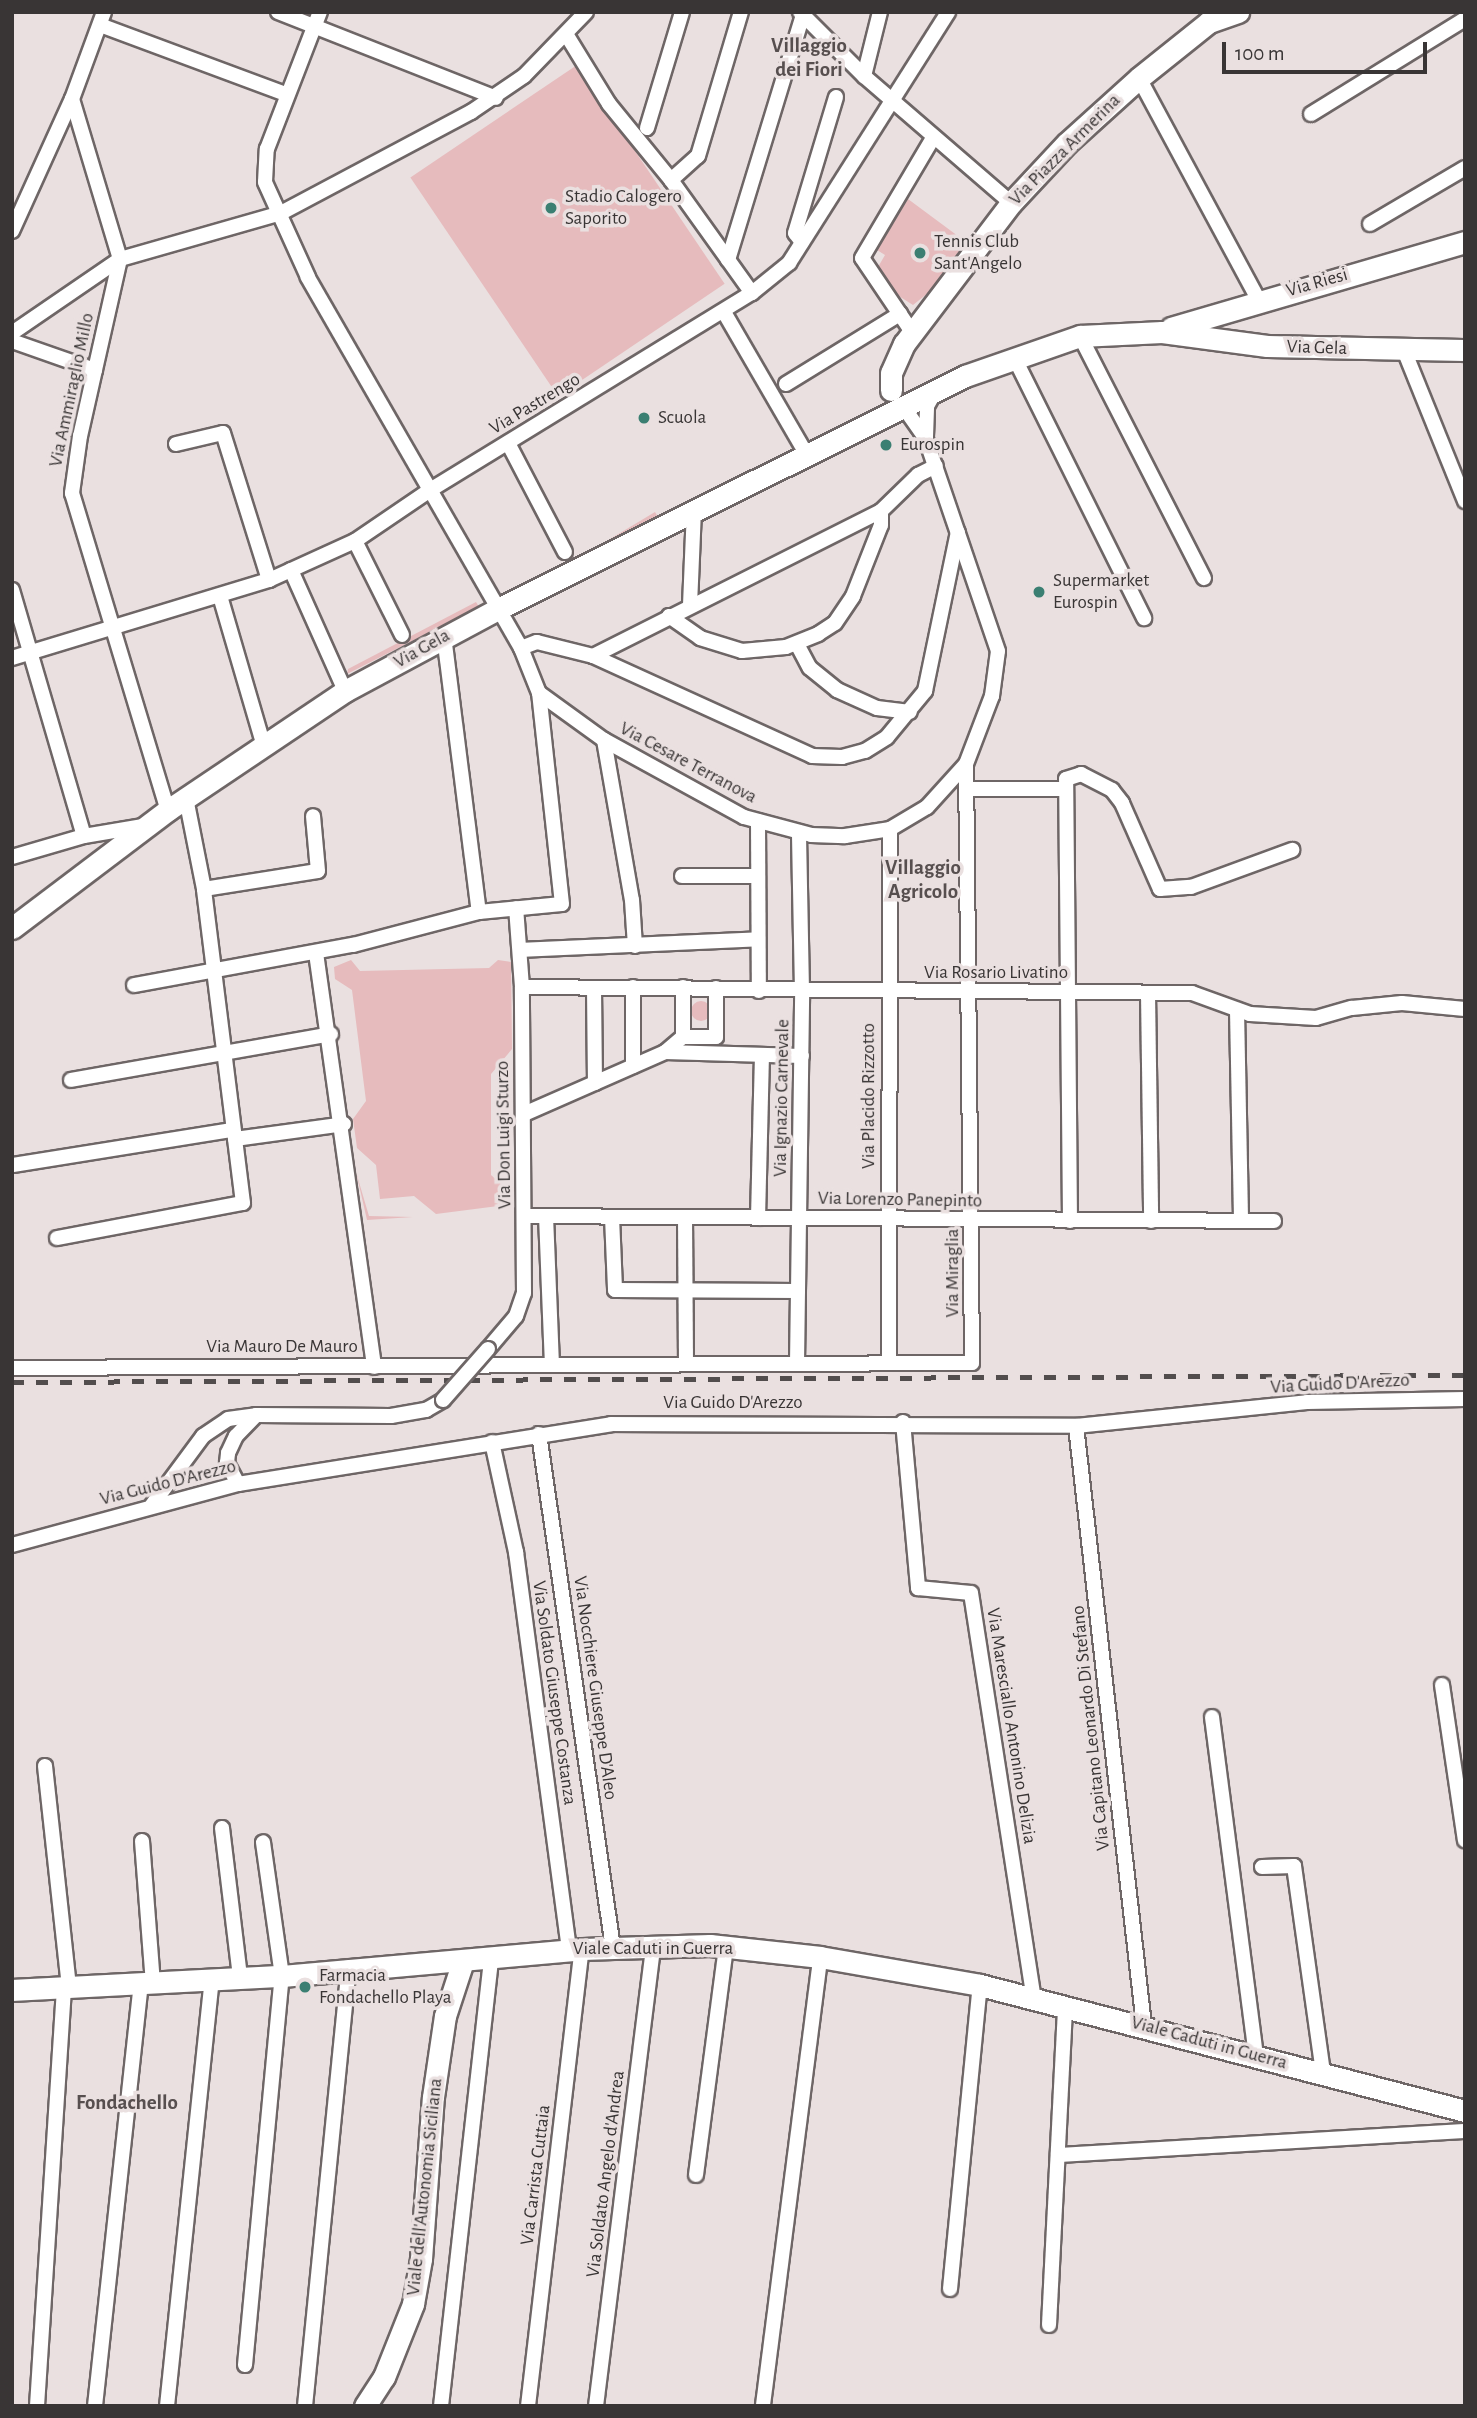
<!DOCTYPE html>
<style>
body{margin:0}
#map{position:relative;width:1477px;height:2418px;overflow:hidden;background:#eae0e0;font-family:"Alegreya Sans",sans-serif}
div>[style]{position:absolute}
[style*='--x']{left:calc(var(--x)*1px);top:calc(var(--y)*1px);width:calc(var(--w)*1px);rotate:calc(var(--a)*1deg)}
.green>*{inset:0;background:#e6bbbd;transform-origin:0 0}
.round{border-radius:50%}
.roads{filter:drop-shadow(2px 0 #6e6666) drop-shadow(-2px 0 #6e6666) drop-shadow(0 2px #6e6666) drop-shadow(0 -2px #6e6666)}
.street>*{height:14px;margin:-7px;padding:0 7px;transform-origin:7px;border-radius:7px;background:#fff}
.secondary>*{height:21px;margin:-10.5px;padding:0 10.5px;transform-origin:10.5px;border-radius:10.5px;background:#fff}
.rail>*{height:4.5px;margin-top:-2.25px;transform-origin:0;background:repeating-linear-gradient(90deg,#524d4d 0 12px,transparent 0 24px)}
.bridges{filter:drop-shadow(2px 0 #6e6666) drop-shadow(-2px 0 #6e6666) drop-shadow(0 2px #6e6666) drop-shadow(0 -2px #6e6666)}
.street-bridge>*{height:14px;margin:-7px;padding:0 7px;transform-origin:7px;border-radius:7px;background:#fff}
.dots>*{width:19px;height:19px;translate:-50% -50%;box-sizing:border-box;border:4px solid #eae0e0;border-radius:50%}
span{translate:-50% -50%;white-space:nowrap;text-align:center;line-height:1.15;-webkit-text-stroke:7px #eae0e0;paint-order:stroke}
.street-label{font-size:19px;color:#393535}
.poi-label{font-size:19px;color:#393535}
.left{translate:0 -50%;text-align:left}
.neighbourhood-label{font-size:21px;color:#574f4f;font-weight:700}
.frame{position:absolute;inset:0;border:14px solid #393535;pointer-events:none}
.scale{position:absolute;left:1222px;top:42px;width:205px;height:32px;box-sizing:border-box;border:4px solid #393535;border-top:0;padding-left:9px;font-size:21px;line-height:24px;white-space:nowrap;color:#393535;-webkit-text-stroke:5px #eae0e0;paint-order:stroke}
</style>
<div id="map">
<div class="green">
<i style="left:577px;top:65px;width:264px;height:201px;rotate:56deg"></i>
<i style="clip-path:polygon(908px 199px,966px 242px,928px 293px,913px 305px,894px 293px,878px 267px,885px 255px,877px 250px)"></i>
<i style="left:655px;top:512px;width:6px;height:178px;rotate:59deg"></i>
<i style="clip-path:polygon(476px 602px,479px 607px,347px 674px,348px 669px)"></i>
<i style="clip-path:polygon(351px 960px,360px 971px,489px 968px,498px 960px,511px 962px,512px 1049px,491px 1074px,491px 1175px,512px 1194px,506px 1205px,436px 1214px,414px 1196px,380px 1199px,376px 1165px,357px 1148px,353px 1119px,366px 1101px,352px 990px,335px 979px,334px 967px)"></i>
<i class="round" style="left:691px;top:1001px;width:20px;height:20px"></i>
<i style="clip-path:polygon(356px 1172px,369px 1216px,413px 1217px,367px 1220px)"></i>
</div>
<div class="roads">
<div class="street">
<i style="--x:278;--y:12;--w:234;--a:21.5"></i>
<i style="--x:800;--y:12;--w:91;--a:45"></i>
<i style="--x:864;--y:76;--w:194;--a:40.8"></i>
<i style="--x:100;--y:25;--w:198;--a:20.4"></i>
<i style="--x:566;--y:34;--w:82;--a:58.4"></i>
<i style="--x:609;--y:104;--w:98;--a:50.8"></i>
<i style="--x:671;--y:180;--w:139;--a:54.4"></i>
<i style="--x:864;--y:76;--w:66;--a:-76"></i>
<i style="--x:1139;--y:78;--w:253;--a:61.7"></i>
<i style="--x:72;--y:99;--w:167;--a:73.3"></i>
<i style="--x:120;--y:259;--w:181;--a:102.7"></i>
<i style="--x:80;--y:436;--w:58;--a:98"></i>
<i style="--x:72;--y:493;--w:331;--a:73.2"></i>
<i style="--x:1311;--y:114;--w:181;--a:-31.7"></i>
<i style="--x:647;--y:128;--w:121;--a:-73.2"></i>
<i style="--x:671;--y:180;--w:36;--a:-42"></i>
<i style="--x:698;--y:156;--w:150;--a:-73.4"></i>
<i style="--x:1370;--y:224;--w:110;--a:-30.5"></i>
<i style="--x:12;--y:231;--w:145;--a:-65.6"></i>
<i style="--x:72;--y:99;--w:93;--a:-69.8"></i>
<i style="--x:802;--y:242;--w:11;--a:-128"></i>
<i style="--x:795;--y:233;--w:142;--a:-73.2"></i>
<i style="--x:728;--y:260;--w:256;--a:-73"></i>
<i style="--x:724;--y:312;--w:165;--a:59.9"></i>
<i style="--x:912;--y:332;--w:89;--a:-124"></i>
<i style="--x:862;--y:258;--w:139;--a:-59.4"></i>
<i style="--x:12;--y:333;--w:131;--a:-34.4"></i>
<i style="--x:120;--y:259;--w:167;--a:-15.9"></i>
<i style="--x:281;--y:213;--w:215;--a:-28"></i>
<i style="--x:471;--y:112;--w:64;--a:-34.2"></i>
<i style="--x:524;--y:76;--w:89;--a:-45.9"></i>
<i style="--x:1080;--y:336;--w:272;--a:62.9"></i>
<i style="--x:12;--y:341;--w:88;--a:19.3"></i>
<i style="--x:1404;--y:350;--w:163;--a:68"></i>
<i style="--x:1014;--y:357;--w:292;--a:63.5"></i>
<i style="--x:786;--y:384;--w:134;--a:-31.6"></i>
<i style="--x:926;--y:437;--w:31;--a:-88"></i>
<i style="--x:927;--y:406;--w:18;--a:-61"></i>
<i style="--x:508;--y:443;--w:123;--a:62.4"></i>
<i style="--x:176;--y:444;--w:48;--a:-13.2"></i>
<i style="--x:223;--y:433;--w:154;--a:72.6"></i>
<i style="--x:355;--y:541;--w:105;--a:63.4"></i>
<i style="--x:291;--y:570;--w:133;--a:65.9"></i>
<i style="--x:12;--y:590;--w:256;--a:73.7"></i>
<i style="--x:220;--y:596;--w:153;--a:73.7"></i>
<i style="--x:690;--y:605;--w:94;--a:-87.6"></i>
<i style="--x:669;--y:616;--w:38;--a:35"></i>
<i style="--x:700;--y:638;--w:44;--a:17.2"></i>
<i style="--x:742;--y:651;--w:44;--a:-5.2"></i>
<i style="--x:786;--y:647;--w:35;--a:-22"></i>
<i style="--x:818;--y:634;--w:20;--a:-33"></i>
<i style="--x:835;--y:623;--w:32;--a:-56"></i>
<i style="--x:853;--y:596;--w:76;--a:-68.5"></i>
<i style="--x:881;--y:525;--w:14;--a:-90"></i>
<i style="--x:444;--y:636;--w:278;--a:82.8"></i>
<i style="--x:797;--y:644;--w:27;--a:62"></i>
<i style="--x:810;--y:668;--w:35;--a:39"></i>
<i style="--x:837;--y:690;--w:44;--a:24.2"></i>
<i style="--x:877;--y:708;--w:33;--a:7"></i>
<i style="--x:521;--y:648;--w:17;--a:-21"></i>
<i style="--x:537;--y:642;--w:58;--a:14"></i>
<i style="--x:593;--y:656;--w:241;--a:24.5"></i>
<i style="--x:812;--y:756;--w:30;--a:2"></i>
<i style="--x:842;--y:757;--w:24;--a:-15"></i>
<i style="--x:865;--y:751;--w:26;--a:-32"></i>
<i style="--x:887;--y:737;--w:60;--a:-50.4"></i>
<i style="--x:925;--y:691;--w:162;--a:-78.3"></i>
<i style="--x:593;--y:656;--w:322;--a:-26.7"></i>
<i style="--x:881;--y:511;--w:52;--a:-44.2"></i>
<i style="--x:918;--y:475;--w:20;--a:-27"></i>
<i style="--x:12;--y:658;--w:269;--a:-16.9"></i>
<i style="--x:269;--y:580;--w:94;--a:-24.4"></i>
<i style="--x:355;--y:541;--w:91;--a:-34.2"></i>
<i style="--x:430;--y:490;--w:377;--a:-31.5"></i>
<i style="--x:752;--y:293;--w:48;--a:-39"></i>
<i style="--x:789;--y:263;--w:297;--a:-57.6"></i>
<i style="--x:539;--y:693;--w:80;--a:35.9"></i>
<i style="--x:604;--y:740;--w:160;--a:28.8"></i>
<i style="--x:744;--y:817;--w:69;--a:15"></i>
<i style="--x:811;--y:835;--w:34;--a:2"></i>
<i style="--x:845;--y:836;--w:46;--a:-8.8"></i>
<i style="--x:890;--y:829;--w:43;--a:-30.7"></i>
<i style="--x:927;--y:807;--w:58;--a:-47.8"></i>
<i style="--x:966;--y:764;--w:73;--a:-69.1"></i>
<i style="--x:992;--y:696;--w:45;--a:-82.4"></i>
<i style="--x:998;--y:651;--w:224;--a:-108.8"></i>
<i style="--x:926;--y:439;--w:37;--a:-125"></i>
<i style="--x:604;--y:740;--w:162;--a:80.1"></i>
<i style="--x:632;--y:900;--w:46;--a:86.3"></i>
<i style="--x:969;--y:789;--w:95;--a:0"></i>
<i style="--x:758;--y:821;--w:170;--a:89.7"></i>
<i style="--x:12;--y:857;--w:75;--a:-16.3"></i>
<i style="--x:84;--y:836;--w:60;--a:-9.6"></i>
<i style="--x:682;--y:876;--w:76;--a:0"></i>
<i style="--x:204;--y:889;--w:115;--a:-9"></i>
<i style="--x:318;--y:871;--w:55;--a:-95.2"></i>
<i style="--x:520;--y:950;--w:238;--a:-2.6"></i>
<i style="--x:316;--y:953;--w:418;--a:82"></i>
<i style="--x:134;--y:985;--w:223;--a:-10.4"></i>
<i style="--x:353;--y:945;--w:130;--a:-14.7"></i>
<i style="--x:479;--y:912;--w:83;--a:-5.5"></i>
<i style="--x:562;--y:904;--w:212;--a:-96.2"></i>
<i style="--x:539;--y:693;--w:48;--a:-111.8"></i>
<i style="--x:521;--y:648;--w:428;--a:-119.9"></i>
<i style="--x:308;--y:277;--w:104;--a:-114.4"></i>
<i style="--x:265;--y:182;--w:33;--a:-87"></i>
<i style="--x:267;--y:149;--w:147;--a:-68.9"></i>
<i style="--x:522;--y:987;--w:670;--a:0.51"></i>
<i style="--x:1192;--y:993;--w:62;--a:19.9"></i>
<i style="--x:1250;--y:1014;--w:66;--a:3.5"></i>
<i style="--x:1316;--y:1018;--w:37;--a:-16"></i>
<i style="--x:1352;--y:1008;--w:50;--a:-5.7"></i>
<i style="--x:1402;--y:1003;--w:63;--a:5.4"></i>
<i style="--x:683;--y:987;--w:50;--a:90"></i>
<i style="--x:594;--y:988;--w:95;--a:89.4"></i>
<i style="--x:1148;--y:993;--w:228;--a:89.2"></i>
<i style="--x:1237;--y:1010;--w:211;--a:88.9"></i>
<i style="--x:665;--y:1052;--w:23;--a:-40"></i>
<i style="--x:683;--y:1037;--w:33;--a:0"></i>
<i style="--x:716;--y:1037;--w:49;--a:-90"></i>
<i style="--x:633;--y:1066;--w:79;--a:-90"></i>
<i style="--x:71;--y:1080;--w:264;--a:-10"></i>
<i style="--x:524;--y:1114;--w:154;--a:-23.7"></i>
<i style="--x:665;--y:1052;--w:137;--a:1.7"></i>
<i style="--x:235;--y:1139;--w:110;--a:-7.8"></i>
<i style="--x:13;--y:1165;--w:222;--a:-9.1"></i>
<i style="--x:525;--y:1216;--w:749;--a:0.38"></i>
<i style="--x:546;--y:1216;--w:147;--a:87.7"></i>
<i style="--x:612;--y:1217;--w:73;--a:87.6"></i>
<i style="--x:615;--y:1290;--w:183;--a:0.3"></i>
<i style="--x:685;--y:1217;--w:146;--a:89.6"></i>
<i style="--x:758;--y:1218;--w:163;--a:-88.6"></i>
<i style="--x:1070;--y:1221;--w:442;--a:-90.5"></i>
<i style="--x:1066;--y:779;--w:16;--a:-18"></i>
<i style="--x:1081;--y:774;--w:35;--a:27"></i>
<i style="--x:1112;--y:790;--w:16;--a:52"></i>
<i style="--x:1122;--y:803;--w:94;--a:66.2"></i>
<i style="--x:1160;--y:889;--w:31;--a:-4"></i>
<i style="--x:1191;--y:887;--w:108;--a:-20.1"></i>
<i style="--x:57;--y:1238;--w:189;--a:-10.7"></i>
<i style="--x:243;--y:1203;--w:316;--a:-97.1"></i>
<i style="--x:204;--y:889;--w:93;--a:-101.2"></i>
<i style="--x:488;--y:1349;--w:43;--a:-49.7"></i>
<i style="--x:516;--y:1316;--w:24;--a:-71"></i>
<i style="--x:524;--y:1293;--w:306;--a:-90.4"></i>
<i style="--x:522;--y:987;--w:79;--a:-94.3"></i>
<i style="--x:797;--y:1363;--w:372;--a:-89.2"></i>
<i style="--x:802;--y:991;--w:159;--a:-91.1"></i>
<i style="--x:889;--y:1363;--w:534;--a:-89.89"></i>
<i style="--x:12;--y:1368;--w:960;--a:-0.3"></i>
<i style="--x:972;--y:1363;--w:599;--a:-90.57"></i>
<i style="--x:903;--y:1422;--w:167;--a:84.8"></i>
<i style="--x:918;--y:1588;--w:53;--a:5.4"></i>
<i style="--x:971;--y:1593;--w:411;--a:81.2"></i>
<i style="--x:1076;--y:1426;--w:604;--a:83.53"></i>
<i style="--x:539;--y:1434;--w:519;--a:81.81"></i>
<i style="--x:492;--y:1442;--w:113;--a:77.7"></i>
<i style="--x:516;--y:1552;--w:402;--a:82.4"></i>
<i style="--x:238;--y:1484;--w:24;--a:-118"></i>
<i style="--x:227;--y:1463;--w:10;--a:-84"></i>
<i style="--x:228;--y:1453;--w:19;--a:-65"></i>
<i style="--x:236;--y:1436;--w:29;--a:-46"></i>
<i style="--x:152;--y:1505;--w:86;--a:-53.5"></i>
<i style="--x:203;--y:1436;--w:30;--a:-34"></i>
<i style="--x:228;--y:1419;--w:28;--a:-8"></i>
<i style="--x:256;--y:1415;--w:135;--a:0.4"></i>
<i style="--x:391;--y:1416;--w:36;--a:-10"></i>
<i style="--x:426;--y:1410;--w:20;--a:-30"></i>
<i style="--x:12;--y:1545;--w:234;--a:-15.1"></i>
<i style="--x:238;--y:1484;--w:378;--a:-9.1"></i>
<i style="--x:611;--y:1424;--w:465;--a:0.2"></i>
<i style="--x:1076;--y:1426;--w:232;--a:-5.9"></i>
<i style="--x:1307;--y:1402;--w:158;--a:-1.1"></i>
<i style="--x:1442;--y:1685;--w:157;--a:81.6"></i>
<i style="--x:1212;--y:1717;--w:342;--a:82.6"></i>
<i style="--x:45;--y:1766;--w:223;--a:83.8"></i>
<i style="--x:222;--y:1828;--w:149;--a:83.1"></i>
<i style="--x:142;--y:1841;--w:142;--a:85.6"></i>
<i style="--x:1262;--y:1867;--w:32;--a:-2"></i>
<i style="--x:1294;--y:1866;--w:209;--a:82"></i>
<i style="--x:1058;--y:2155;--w:408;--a:-3.4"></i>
<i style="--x:696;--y:2175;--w:230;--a:-82.5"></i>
<i style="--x:950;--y:2289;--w:305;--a:-84.4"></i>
<i style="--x:1049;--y:2325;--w:319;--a:-87.1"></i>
<i style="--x:245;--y:2365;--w:391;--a:-84.6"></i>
<i style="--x:282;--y:1976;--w:135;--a:-98.1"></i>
<i style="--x:763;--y:2405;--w:452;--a:-82.7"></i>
<i style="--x:37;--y:2406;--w:418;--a:-86.3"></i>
<i style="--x:95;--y:2406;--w:425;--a:-83.8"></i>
<i style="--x:167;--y:2406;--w:429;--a:-84"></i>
<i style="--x:305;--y:2406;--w:441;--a:-84.3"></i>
<i style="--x:441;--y:2406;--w:452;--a:-83.6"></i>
<i style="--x:528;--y:2406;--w:460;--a:-83.3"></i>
<i style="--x:596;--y:2406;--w:463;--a:-82.9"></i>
</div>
<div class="secondary">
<i style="--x:1171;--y:328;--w:306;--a:-16.3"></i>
<i style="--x:891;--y:390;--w:17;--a:-90"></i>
<i style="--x:891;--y:373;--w:32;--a:-66"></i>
<i style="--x:904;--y:344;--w:177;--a:-52.8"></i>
<i style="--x:1011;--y:203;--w:82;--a:-47"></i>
<i style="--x:1067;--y:143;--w:97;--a:-42.1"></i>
<i style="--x:1139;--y:78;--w:90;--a:-38.7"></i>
<i style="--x:1209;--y:22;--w:31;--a:-19"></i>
<i style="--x:12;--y:928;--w:196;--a:-37.1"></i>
<i style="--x:168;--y:810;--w:213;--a:-33.9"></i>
<i style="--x:345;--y:691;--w:174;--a:-28.2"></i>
<i style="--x:498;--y:609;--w:522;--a:-26.52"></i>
<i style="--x:965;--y:376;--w:122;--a:-19.2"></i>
<i style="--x:1080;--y:336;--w:82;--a:-2.8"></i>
<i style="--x:1162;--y:332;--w:106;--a:7.6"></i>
<i style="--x:1267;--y:346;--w:198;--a:1.2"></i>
<i style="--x:12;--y:1990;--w:270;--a:-3"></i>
<i style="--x:282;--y:1976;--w:301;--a:-5.1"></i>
<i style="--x:582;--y:1949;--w:128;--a:-1.8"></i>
<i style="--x:710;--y:1945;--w:111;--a:6.2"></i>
<i style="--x:820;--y:1957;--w:162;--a:9.9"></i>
<i style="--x:980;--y:1985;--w:501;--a:14.56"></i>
<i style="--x:365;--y:2406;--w:35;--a:-57"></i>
<i style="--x:384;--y:2377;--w:79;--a:-68.3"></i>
<i style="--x:413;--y:2304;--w:46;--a:-79.9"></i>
<i style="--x:421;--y:2259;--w:162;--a:-85.8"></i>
<i style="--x:433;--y:2097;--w:82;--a:-81.6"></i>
<i style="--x:445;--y:2016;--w:58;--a:-71.9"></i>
</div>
</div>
<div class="rail">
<i style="--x:12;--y:1382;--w:1453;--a:-0.28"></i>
</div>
<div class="bridges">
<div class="street-bridge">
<i style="--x:443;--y:1400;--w:68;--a:-48.6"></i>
</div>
</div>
<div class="dots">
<i style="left:551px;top:208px;background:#3b7f72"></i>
<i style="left:920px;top:253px;background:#3b7f72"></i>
<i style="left:644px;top:418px;background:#3b7f72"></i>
<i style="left:886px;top:445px;background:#3b7f72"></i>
<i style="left:1039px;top:592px;background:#3b7f72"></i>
<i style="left:305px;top:1987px;background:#3b7f72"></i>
</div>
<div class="street-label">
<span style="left:1065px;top:150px;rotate:-45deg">Via Piazza Armerina</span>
<span style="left:1317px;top:283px;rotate:-16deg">Via Riesi</span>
<span style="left:1317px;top:348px;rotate:2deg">Via Gela</span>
<span style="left:72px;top:390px;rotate:-78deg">Via Ammiraglio Millo</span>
<span style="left:535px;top:404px;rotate:-31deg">Via Pastrengo</span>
<span style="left:422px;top:649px;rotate:-29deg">Via Gela</span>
<span style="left:688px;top:763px;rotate:28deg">Via Cesare Terranova</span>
<span style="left:996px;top:973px">Via Rosario Livatino</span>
<span style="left:869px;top:1096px;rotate:-90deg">Via Placido Rizzotto</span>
<span style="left:782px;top:1098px;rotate:-89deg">Via Ignazio Carnevale</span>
<span style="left:504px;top:1135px;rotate:-91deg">Via Don Luigi Sturzo</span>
<span style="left:900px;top:1200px;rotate:1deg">Via Lorenzo Panepinto</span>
<span style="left:953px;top:1273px;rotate:-90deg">Via Miraglia</span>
<span style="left:282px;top:1347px">Via Mauro De Mauro</span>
<span style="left:1340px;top:1384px;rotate:-3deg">Via Guido D'Arezzo</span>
<span style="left:733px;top:1403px">Via Guido D'Arezzo</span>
<span style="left:168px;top:1483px;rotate:-14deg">Via Guido D'Arezzo</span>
<span style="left:595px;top:1688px;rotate:82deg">Via Nocchiere Giuseppe D'Aleo</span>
<span style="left:554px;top:1693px;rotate:82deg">Via Soldato Giuseppe Costanza</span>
<span style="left:1011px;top:1726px;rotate:81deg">Via Maresciallo Antonino Delizia</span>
<span style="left:1091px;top:1728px;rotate:-96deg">Via Capitano Leonardo Di Stefano</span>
<span style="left:653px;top:1949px">Viale Caduti in Guerra</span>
<span style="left:1209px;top:2043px;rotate:15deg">Viale Caduti in Guerra</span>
<span style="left:606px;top:2174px;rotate:-83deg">Via Soldato Angelo d'Andrea</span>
<span style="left:536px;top:2175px;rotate:-83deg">Via Carrista Cuttaia</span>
<span style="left:425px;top:2187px;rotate:-84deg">Viale dell'Autonomia Siciliana</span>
</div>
<div class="poi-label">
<span class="left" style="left:565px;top:208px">Stadio Calogero<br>Saporito</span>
<span class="left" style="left:934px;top:253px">Tennis Club<br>Sant'Angelo</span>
<span class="left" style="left:658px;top:418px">Scuola</span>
<span class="left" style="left:900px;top:445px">Eurospin</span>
<span class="left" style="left:1053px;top:592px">Supermarket<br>Eurospin</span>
<span class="left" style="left:319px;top:1987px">Farmacia<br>Fondachello Playa</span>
</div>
<div class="neighbourhood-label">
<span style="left:809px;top:58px">Villaggio<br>dei Fiori</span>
<span style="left:923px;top:880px">Villaggio<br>Agricolo</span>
<span style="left:127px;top:2103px">Fondachello</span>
</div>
<div class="frame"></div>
<div class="scale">100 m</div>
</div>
